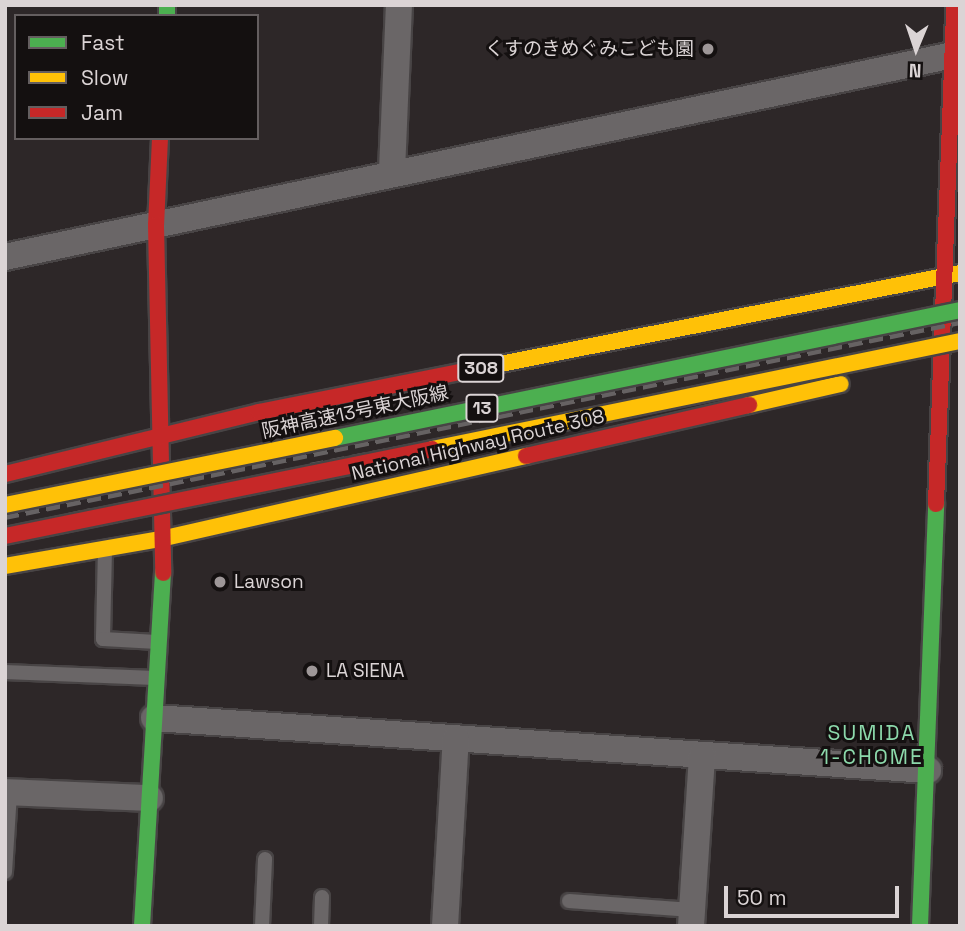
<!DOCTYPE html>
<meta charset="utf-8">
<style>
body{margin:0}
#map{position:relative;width:965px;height:931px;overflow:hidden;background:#2d2728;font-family:"Space Grotesk","Noto Sans JP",sans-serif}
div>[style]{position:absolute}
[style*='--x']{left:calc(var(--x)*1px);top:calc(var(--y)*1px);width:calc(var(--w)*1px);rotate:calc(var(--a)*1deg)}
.roads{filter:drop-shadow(2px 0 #484445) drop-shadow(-2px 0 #484445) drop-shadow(0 2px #484445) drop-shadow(0 -2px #484445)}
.lane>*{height:14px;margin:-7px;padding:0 7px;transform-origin:7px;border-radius:7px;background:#6a6667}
.street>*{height:26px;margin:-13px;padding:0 13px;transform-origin:13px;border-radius:13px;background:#6a6667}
.fast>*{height:16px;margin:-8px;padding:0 8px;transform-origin:8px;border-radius:8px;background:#4caf50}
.slow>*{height:16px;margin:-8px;padding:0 8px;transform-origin:8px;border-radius:8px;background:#ffc107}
.jam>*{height:16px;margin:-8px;padding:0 8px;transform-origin:8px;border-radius:8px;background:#c62828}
.rail>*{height:5px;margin-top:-2.5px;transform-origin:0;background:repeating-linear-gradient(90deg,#666263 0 14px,transparent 0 21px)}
.bridges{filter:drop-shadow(2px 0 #484445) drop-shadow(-2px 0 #484445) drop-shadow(0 2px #484445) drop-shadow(0 -2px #484445)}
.fast-bridge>*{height:16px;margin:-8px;padding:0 8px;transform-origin:8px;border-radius:8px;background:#4caf50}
.slow-bridge>*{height:16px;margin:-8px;padding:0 8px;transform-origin:8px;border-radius:8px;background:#ffc107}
.jam-bridge>*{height:16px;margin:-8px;padding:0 8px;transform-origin:8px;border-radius:8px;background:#c62828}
.dots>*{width:19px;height:19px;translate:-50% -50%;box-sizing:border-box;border:4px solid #141010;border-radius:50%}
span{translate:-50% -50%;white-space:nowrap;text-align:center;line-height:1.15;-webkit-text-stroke:6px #141010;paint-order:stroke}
.shield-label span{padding:2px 5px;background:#141010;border:2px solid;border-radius:5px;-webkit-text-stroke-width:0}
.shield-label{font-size:18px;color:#dbd4d5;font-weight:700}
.poi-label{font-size:19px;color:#dbd4d5}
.right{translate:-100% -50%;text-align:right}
.left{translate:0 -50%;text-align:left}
.street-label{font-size:19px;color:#dbd4d5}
.neighbourhood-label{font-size:21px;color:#8cd9ab;letter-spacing:2px}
.frame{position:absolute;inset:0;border:7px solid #dbd4d5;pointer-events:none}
.legend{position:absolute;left:14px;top:14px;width:245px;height:126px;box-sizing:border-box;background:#141010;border:2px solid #645e5f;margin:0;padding:9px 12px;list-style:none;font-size:21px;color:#dbd4d5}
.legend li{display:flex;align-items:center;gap:14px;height:35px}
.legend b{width:35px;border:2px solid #645e5f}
.north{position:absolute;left:881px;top:14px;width:70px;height:70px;-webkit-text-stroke:5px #141010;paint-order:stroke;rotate:182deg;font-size:19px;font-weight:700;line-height:28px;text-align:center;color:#dbd4d5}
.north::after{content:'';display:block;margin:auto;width:24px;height:32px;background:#dbd4d5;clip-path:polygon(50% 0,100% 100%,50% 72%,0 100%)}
.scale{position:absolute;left:724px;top:886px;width:175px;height:32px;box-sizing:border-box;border:4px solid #dbd4d5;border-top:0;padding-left:9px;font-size:21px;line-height:24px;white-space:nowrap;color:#dbd4d5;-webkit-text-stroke:5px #141010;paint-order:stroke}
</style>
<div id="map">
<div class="roads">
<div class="lane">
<i style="--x:105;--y:549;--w:90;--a:91.3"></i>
<i style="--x:103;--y:639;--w:54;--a:3.2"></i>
<i style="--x:5;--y:672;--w:149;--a:2.3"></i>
<i style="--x:5;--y:872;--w:80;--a:-86.4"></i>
<i style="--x:569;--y:901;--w:123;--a:4.2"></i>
<i style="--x:262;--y:926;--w:67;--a:-87.4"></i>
<i style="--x:321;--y:926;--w:29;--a:-88"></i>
</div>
<div class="street">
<i style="--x:392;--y:171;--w:166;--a:-87.6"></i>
<i style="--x:5;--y:257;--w:969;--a:-12.03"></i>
<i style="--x:154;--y:718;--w:776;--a:3.84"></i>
<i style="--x:5;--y:792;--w:145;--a:2.4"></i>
<i style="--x:445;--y:926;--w:188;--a:-86.7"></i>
<i style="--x:691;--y:926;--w:171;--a:-86.3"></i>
</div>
<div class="fast">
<i style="--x:167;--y:5;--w:11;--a:90"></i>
<i style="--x:142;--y:926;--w:354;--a:-86.6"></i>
<i style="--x:920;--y:926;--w:422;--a:-87.8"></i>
</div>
<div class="slow">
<i style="--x:465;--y:371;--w:505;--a:-11.2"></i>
<i style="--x:749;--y:405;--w:94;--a:-12.9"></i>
<i style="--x:5;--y:566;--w:162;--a:-9.9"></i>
<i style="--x:165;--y:538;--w:370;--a:-12.8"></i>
</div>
<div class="jam">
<i style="--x:160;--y:138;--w:87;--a:92.6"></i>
<i style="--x:156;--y:225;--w:348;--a:88.8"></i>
<i style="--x:526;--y:456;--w:229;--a:-12.9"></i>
<i style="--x:5;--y:474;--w:261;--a:-13.7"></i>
<i style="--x:259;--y:412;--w:210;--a:-11.3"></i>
<i style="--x:936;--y:504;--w:499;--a:-87.9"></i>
</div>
</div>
<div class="rail">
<i style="--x:310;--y:465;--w:662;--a:-10.97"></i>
<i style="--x:5;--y:517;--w:975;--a:-11.54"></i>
<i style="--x:5;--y:529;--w:88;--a:-12.5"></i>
</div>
<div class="bridges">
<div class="fast-bridge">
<i style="--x:335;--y:438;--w:638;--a:-11.57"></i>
</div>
<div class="slow-bridge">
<i style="--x:432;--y:449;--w:539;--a:-11.56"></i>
<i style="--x:5;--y:505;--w:337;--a:-11.5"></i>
</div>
<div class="jam-bridge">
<i style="--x:5;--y:536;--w:436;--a:-11.5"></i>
</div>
</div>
<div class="dots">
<i style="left:708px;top:49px;background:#9e9798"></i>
<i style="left:220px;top:582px;background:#9e9798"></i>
<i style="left:312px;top:671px;background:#9e9798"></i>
</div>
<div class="shield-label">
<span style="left:481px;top:368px">308</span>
<span style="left:482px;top:408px">13</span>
</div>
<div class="poi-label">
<span class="right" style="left:694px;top:49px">くすのきめぐみこども園</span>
<span class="left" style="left:234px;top:582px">Lawson</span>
<span class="left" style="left:326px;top:671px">LA SIENA</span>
</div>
<div class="street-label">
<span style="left:355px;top:412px;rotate:-12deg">阪神高速13号東大阪線</span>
<span style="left:478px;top:445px;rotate:-13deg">National Highway Route 308</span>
</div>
<div class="neighbourhood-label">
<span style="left:872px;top:745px">SUMIDA<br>1-CHOME</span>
</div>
<div class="frame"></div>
<ul class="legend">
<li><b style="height:9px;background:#4caf50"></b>Fast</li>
<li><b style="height:9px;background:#ffc107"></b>Slow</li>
<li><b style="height:9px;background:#c62828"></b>Jam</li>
</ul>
<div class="north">N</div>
<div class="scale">50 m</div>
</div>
